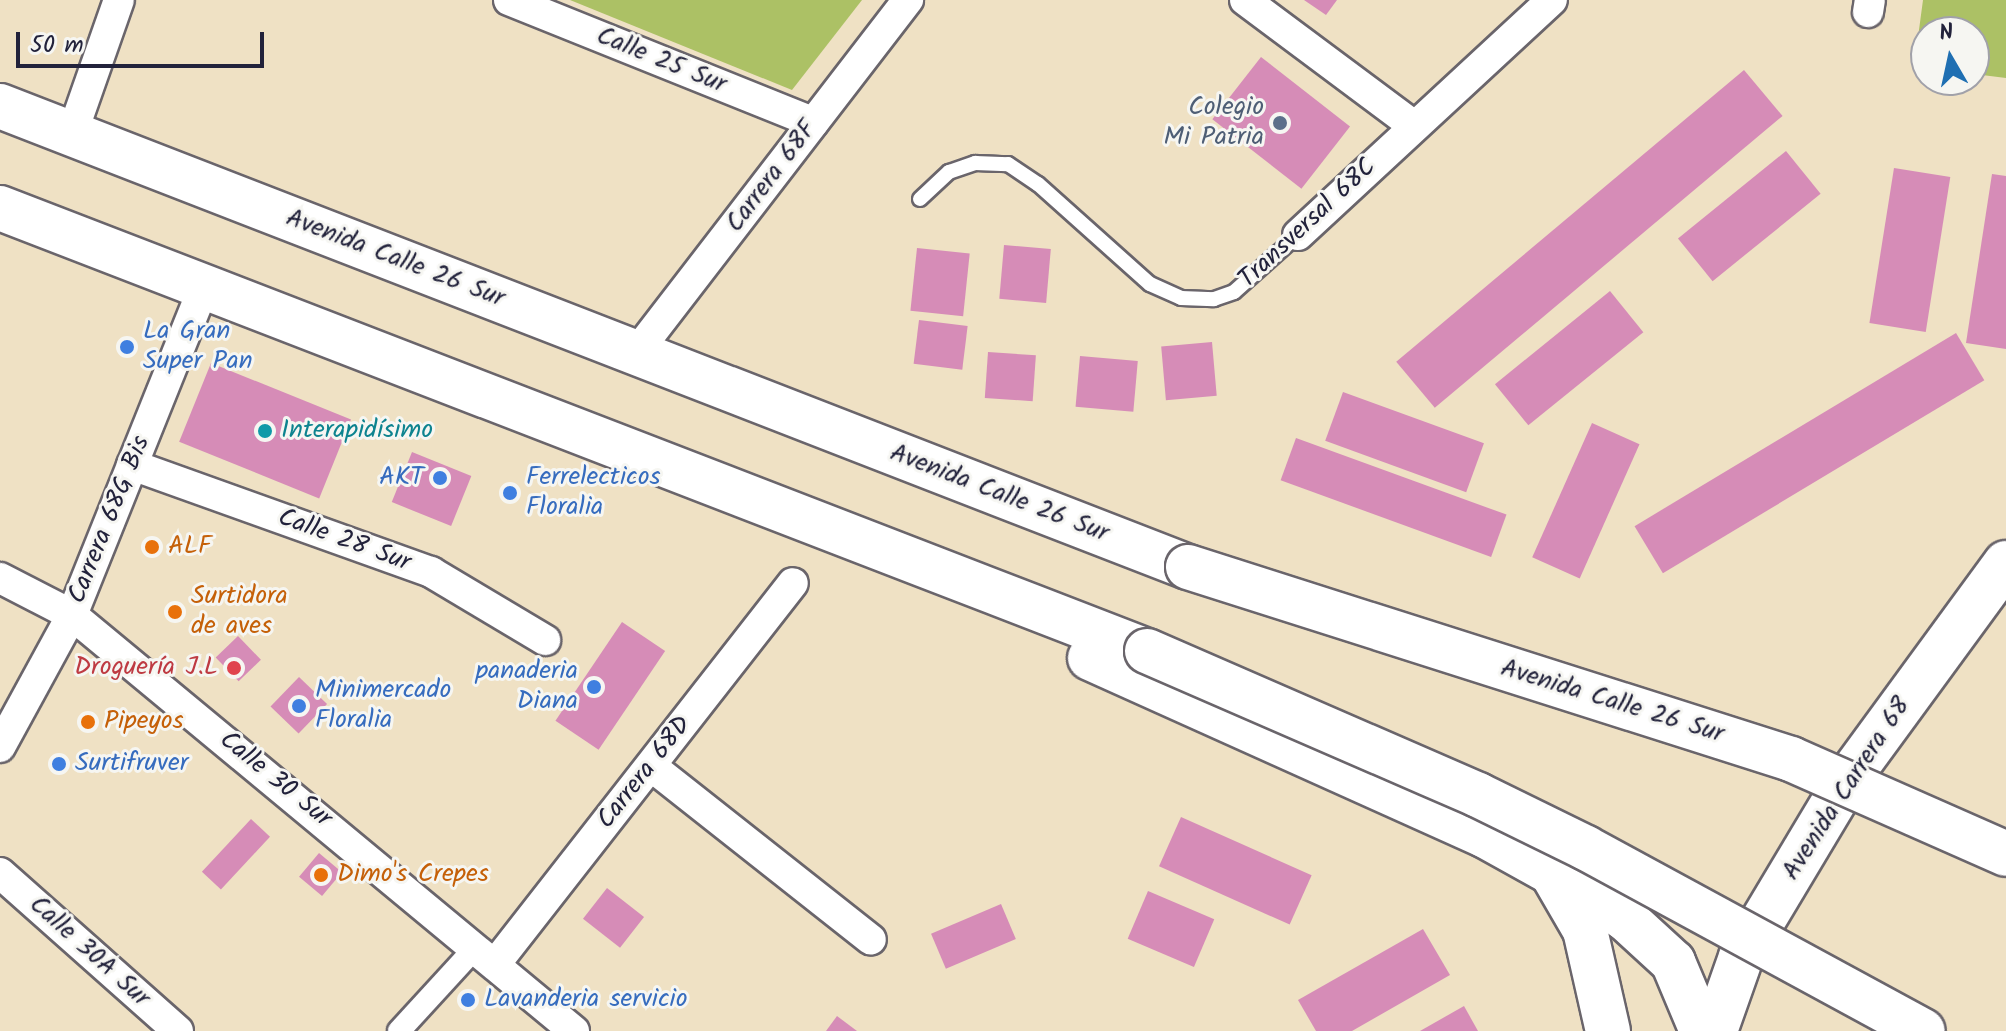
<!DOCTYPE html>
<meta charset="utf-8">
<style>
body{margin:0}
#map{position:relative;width:2006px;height:1031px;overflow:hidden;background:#efe1c4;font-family:Kalam,sans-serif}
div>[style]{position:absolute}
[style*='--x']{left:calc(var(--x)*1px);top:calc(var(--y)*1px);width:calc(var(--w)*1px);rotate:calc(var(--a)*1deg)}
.green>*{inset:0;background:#acc165}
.building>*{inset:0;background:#d68cb7;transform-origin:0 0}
.roads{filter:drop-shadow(2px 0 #6a656b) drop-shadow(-2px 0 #6a656b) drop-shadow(0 2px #6a656b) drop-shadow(0 -2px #6a656b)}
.service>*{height:14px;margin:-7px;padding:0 7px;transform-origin:7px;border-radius:7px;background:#fff}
.pedestrian>*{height:22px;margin:-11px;padding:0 11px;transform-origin:11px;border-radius:11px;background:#fff}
.minor>*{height:30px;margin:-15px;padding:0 15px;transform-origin:15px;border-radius:15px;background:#fff}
.primary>*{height:44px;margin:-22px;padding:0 22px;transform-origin:22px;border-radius:22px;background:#fff}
.bridges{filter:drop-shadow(2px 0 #6a656b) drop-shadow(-2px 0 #6a656b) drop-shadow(0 2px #6a656b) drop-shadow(0 -2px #6a656b)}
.primary-bridge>*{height:44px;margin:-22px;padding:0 22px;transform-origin:22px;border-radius:22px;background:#fff}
.dots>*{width:22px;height:22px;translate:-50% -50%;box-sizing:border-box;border:4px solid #f6f6f2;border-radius:50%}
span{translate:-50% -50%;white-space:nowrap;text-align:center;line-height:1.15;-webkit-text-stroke:6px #f6f6f2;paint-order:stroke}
.street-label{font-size:26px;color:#22223b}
.service-label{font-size:26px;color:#4e5e75}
.right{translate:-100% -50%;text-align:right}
.shop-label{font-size:26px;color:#366cbe}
.left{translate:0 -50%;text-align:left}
.culture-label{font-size:26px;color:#0d838f}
.food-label{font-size:26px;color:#c56008}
.health-label{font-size:26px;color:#be3a42}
.north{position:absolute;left:1910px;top:16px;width:80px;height:80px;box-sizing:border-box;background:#f6f6f2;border:2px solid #a1a1a9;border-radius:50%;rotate:351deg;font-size:22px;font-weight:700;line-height:32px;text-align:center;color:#22223b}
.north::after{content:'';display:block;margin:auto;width:28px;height:36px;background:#1f6fb2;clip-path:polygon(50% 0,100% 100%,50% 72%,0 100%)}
.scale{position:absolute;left:16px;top:32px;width:248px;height:36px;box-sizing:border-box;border:4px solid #22223b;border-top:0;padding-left:10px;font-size:24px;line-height:28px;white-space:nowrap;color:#22223b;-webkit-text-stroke:6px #f6f6f2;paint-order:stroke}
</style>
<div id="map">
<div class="green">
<i style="clip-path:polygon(570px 0,862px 0,792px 90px)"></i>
<i style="clip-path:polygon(1923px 0,2006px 0,2006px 78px,1974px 74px,1974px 32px,1926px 32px,1926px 69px,1914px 67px)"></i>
</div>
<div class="building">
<i style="clip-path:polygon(1304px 0,1337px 0,1326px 15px)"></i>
<i style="left:1261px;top:57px;width:113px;height:79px;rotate:38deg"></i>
<i style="left:1744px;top:70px;width:60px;height:454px;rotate:50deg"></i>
<i style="left:1786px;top:151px;width:55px;height:139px;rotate:51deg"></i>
<i style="left:1894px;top:168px;width:57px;height:157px;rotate:9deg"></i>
<i style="clip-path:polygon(1992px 174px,2006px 176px,2006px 349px,1966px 343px)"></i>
<i style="left:1004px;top:245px;width:47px;height:54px;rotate:5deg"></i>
<i style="left:917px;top:248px;width:53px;height:63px;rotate:6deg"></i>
<i style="left:1610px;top:291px;width:53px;height:148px;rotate:51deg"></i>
<i style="left:919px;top:320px;width:49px;height:44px;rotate:7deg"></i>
<i style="left:1956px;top:333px;width:55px;height:375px;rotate:59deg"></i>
<i style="left:1212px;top:342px;width:54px;height:51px;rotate:85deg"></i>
<i style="left:988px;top:352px;width:48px;height:46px;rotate:4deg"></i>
<i style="left:1080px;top:356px;width:58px;height:51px;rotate:5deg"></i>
<i style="left:211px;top:363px;width:151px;height:85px;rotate:22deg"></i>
<i style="left:1343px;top:392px;width:150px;height:52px;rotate:20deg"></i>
<i style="left:1592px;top:423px;width:52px;height:147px;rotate:24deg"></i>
<i style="left:1296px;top:438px;width:224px;height:45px;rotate:20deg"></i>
<i style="left:412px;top:452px;width:64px;height:54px;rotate:22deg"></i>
<i style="left:622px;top:622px;width:52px;height:119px;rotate:34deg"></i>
<i style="left:238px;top:636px;width:33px;height:31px;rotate:46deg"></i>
<i style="left:299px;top:677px;width:39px;height:41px;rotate:44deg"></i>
<i style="left:1181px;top:817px;width:143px;height:54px;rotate:24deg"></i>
<i style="left:251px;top:819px;width:26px;height:72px;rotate:43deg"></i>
<i style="left:319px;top:853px;width:30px;height:31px;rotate:40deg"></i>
<i style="left:607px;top:888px;width:47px;height:39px;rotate:38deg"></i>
<i style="left:1148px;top:891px;width:72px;height:52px;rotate:23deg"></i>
<i style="left:1001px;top:904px;width:38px;height:76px;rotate:67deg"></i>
<i style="clip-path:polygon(1423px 929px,1450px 975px,1352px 1031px,1316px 1031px,1298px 1000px)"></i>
<i style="clip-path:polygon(1464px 1006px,1478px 1031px,1420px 1031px)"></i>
<i style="clip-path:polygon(837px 1016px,857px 1031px,826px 1031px)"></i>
</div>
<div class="roads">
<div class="service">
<i style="--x:920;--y:199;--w:40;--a:-43"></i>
<i style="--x:949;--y:172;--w:28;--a:-19"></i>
<i style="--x:975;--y:163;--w:33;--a:2"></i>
<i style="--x:1008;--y:164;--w:36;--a:34"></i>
<i style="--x:1038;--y:184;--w:150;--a:41.8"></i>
<i style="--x:1150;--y:284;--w:34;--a:24"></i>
<i style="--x:1181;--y:298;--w:33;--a:2"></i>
<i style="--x:1214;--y:299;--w:21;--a:-19"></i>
<i style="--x:1234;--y:292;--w:86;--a:-41.7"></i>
</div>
<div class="pedestrian">
<i style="--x:399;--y:1031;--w:115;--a:-47.5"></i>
</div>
<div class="minor">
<i style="--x:509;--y:0;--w:328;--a:21.9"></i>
<i style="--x:1245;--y:0;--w:211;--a:36.7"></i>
<i style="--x:1868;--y:12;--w:12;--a:-81"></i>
<i style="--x:72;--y:134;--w:142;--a:-70.7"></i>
<i style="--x:1298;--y:235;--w:346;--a:-42.8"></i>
<i style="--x:636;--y:353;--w:446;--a:-52.4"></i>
<i style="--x:132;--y:465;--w:318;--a:19.7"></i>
<i style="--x:431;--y:572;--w:133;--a:30.8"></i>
<i style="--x:0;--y:578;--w:81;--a:27.2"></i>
<i style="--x:72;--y:615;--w:652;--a:39.65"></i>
<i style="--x:0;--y:747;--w:150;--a:-61.4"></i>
<i style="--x:72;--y:615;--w:354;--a:-68.1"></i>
<i style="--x:651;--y:766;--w:280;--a:38.3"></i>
<i style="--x:0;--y:873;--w:238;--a:41.6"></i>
<i style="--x:496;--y:963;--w:482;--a:-52"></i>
</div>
<div class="primary">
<i style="--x:0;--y:106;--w:1274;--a:21.21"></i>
<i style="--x:0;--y:208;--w:1230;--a:21.12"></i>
<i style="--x:1090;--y:658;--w:432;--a:24.2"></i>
<i style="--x:1484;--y:835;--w:119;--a:29.1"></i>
<i style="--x:1588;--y:893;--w:46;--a:34.4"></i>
<i style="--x:1626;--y:919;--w:64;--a:42.5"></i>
<i style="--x:1673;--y:962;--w:75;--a:67.2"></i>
<i style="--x:1553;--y:875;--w:64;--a:59.8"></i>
<i style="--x:1585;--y:930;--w:104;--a:77.2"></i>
<i style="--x:1715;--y:1031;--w:78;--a:-70.6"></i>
<i style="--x:1741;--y:957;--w:206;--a:-59.1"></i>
<i style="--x:1847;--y:780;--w:269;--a:-53.8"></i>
</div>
</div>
<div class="bridges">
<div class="primary-bridge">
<i style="--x:1188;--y:567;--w:633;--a:17.66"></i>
<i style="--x:1791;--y:759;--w:235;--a:23.8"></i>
<i style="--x:1147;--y:651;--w:361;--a:23.5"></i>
<i style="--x:1478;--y:795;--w:120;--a:26.1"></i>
<i style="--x:1586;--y:848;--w:383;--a:28.5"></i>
</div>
</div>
<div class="dots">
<i style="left:1280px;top:123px;background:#5c6f8a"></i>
<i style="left:127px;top:347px;background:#3f7fe0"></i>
<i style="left:265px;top:431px;background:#0f9aa8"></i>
<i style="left:440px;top:478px;background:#3f7fe0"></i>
<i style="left:510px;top:493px;background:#3f7fe0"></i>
<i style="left:152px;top:547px;background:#e8710a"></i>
<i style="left:175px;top:612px;background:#e8710a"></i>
<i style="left:234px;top:668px;background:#e0444e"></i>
<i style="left:594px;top:687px;background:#3f7fe0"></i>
<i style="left:299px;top:706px;background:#3f7fe0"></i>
<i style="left:88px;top:722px;background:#e8710a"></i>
<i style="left:59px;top:764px;background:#3f7fe0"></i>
<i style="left:321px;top:875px;background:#e8710a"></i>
<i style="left:468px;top:1000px;background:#3f7fe0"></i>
</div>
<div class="street-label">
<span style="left:661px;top:61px;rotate:22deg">Calle 25 Sur</span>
<span style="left:772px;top:177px;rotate:-53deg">Carrera 68F</span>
<span style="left:1308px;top:224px;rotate:-43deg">Transversal 68C</span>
<span style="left:395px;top:259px;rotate:21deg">Avenida Calle 26 Sur</span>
<span style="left:999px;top:494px;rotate:21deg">Avenida Calle 26 Sur</span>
<span style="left:110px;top:520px;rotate:-68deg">Carrera 68G Bis</span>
<span style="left:344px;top:541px;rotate:20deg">Calle 28 Sur</span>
<span style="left:1612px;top:702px;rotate:17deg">Avenida Calle 26 Sur</span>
<span style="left:645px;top:773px;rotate:-52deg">Carrera 68D</span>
<span style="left:275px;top:780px;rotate:39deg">Calle 30 Sur</span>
<span style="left:1847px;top:789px;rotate:-57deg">Avenida Carrera 68</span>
<span style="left:89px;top:952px;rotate:42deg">Calle 30A Sur</span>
</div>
<div class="service-label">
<span class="right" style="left:1264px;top:123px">Colegio<br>Mi Patria</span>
</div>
<div class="shop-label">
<span class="left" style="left:143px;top:347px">La Gran<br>Super Pan</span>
<span class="right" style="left:424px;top:478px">AKT</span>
<span class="left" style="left:526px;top:493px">Ferrelecticos<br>Floralia</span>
<span class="right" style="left:578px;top:687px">panaderia<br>Diana</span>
<span class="left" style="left:315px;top:706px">Minimercado<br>Floralia</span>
<span class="left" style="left:75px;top:764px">Surtifruver</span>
<span class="left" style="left:484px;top:1000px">Lavanderia servicio</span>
</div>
<div class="culture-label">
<span class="left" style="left:281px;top:431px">Interapidísimo</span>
</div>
<div class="food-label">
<span class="left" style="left:168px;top:547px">ALF</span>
<span class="left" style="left:191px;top:612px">Surtidora<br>de aves</span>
<span class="left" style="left:104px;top:722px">Pipeyos</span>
<span class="left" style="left:337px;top:875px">Dimo's Crepes</span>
</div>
<div class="health-label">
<span class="right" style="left:218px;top:668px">Droguería J.L</span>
</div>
<div class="north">N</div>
<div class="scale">50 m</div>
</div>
